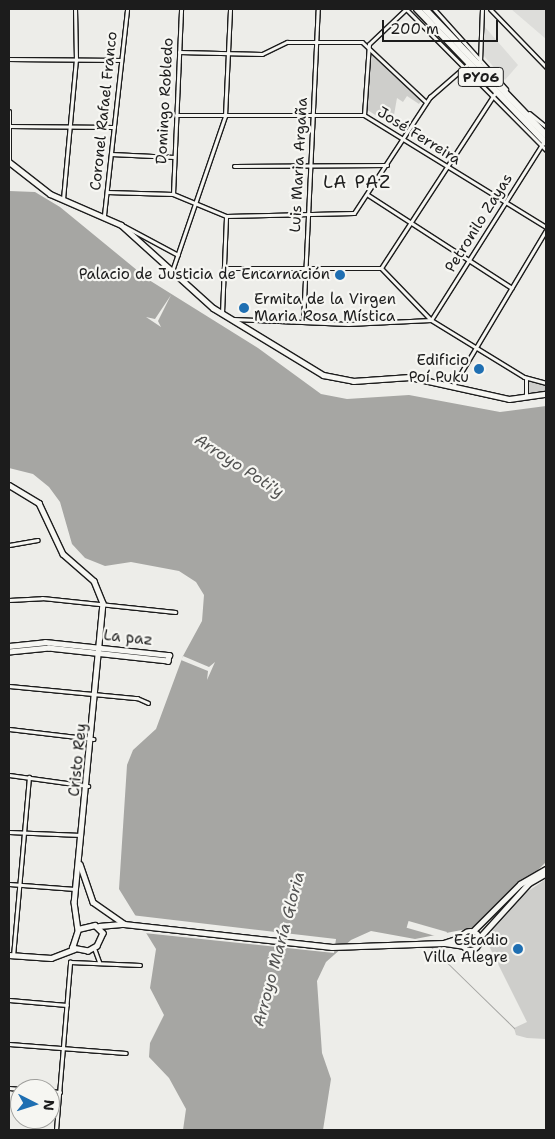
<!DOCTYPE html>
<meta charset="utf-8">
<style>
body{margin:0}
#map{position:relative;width:555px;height:1139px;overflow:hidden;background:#edede9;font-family:"Shantell Sans",sans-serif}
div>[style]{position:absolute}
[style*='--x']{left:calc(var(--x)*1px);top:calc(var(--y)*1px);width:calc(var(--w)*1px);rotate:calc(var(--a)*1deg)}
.built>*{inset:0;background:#ddddda}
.green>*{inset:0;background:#cececb}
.water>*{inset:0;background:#a6a6a3}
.pier>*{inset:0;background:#edede9;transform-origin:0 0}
.stream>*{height:1px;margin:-0.5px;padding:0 0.5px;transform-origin:0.5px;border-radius:0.5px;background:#a6a6a3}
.roads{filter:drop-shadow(1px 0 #1c1c1c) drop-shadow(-1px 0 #1c1c1c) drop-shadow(0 1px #1c1c1c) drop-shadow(0 -1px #1c1c1c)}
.street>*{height:3px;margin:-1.5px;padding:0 1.5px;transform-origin:1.5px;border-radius:1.5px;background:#f6f6f2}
.secondary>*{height:4.5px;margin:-2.25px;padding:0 2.25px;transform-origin:2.25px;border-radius:2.25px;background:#f6f6f2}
.secondary>.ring{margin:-2.25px;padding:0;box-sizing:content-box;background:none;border:4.5px solid #f6f6f2;border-radius:50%}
.primary>*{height:5px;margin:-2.5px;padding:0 2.5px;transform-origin:2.5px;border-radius:2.5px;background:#f6f6f2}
.highway>*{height:6px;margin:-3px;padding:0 3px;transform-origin:3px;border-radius:3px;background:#f6f6f2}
.dots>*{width:14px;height:14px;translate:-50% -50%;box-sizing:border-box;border:2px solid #f6f6f2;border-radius:50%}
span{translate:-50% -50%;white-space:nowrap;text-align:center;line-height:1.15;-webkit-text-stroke:4.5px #f6f6f2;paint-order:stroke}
.shield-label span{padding:1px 4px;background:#f6f6f2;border:1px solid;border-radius:4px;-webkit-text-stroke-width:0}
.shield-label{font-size:14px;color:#1c1c1c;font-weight:700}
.street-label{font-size:15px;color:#1c1c1c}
.poi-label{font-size:15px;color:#1c1c1c}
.right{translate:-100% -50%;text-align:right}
.left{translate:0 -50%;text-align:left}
.water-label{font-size:16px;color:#535352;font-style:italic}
.quarter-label{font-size:18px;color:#1c1c1c;letter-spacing:1px}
.frame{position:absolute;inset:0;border:10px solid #1c1c1c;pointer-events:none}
.north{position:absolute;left:10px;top:1079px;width:50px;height:50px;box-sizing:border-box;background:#f6f6f2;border:1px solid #9f9f9c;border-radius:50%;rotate:95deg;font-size:14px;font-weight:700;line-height:20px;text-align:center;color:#1c1c1c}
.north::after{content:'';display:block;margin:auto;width:18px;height:22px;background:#1f6fb2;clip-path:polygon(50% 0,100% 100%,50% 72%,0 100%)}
.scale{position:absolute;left:382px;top:20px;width:116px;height:22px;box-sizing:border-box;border:2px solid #1c1c1c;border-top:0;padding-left:6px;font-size:15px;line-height:18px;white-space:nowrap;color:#1c1c1c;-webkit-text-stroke:4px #f6f6f2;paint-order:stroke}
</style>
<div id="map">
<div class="built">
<i style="clip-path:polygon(511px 9px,546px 9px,546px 39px)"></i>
<i style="clip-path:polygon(484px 26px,518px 65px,505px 80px,484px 56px)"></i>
</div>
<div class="green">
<i style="clip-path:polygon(370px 48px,421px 101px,419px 104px,407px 96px,403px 102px,397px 98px,394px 115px,389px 112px,383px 120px,366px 109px)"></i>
<i style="clip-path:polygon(528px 379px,546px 384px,546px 392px,527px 395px)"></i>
<i style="clip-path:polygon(546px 879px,546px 1039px,527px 1038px,516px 1035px,514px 1028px,527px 1022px,488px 944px,491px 932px,527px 892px)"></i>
</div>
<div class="water">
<i style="clip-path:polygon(9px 191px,35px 192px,60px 207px,149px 280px,258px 348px,321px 394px,347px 399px,409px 395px,500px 412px,546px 406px,546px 862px,497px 911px,472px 928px,415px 939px,371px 931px,351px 940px,326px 962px,317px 981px,322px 1053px,331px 1079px,323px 1130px,183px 1130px,186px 1109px,169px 1078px,149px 1057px,150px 1043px,164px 1015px,150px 988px,156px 949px,119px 889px,127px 765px,133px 750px,156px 729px,183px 656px,202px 621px,204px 595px,196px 582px,179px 571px,131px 562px,105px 566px,85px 558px,72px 544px,60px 502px,49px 487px,33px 474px,9px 468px)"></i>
</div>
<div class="pier">
<i style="clip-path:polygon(171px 295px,158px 321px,161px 327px,146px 317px,155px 319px)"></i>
<i style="clip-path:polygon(183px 656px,209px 667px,215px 662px,207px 680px,208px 671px,181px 660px)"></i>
<i style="clip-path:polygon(131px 915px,336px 939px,334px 953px,144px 933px)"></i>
<i style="left:447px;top:932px;width:7px;height:40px;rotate:106deg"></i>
</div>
<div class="stream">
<i style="--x:429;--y:945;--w:119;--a:44.3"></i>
</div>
<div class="roads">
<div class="street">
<i style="--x:406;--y:9;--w:199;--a:45.2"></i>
<i style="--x:434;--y:9;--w:108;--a:48"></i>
<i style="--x:490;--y:9;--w:81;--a:46"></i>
<i style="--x:179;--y:52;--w:83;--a:1.4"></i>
<i style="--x:262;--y:54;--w:28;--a:-26"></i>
<i style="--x:287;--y:42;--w:75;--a:0"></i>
<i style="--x:362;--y:42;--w:88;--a:43.2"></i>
<i style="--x:9;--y:59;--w:112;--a:0.5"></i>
<i style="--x:480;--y:61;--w:52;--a:-87.8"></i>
<i style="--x:9;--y:111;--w:51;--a:90"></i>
<i style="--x:529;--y:113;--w:22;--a:39"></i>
<i style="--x:176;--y:115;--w:188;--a:0"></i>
<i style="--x:364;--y:115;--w:214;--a:31.6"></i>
<i style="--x:364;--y:115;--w:71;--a:-86"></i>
<i style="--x:369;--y:44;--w:51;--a:-43.4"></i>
<i style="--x:9;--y:126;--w:105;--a:0.5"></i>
<i style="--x:111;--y:154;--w:63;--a:2.7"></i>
<i style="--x:234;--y:166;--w:153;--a:-0.4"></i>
<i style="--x:107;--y:192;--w:66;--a:1.7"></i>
<i style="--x:173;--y:194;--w:57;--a:22.5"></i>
<i style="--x:226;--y:216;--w:128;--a:-1.3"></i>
<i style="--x:354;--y:213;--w:139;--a:-56.8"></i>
<i style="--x:430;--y:97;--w:50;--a:-41"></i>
<i style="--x:173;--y:194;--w:185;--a:-87.5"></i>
<i style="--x:368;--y:195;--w:171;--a:32.9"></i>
<i style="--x:63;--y:199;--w:140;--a:-84.7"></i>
<i style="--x:76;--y:60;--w:51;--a:-91.1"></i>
<i style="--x:104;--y:215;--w:207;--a:-83.6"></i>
<i style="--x:124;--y:226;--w:61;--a:28.2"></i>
<i style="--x:224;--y:268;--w:157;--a:0"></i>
<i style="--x:381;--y:268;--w:209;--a:-56.9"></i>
<i style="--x:381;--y:268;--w:72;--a:46.1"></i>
<i style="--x:431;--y:320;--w:109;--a:31.5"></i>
<i style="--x:524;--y:377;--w:23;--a:15"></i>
<i style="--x:172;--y:271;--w:164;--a:-71.1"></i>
<i style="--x:225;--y:116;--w:107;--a:-87.3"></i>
<i style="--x:222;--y:313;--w:97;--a:-87.6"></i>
<i style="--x:233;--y:319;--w:115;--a:2.5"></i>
<i style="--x:348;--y:324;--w:83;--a:-2.8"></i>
<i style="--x:431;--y:320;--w:212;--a:-57.7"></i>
<i style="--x:303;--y:322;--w:313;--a:-87.3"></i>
<i style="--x:453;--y:386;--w:182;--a:-59.2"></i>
<i style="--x:526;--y:396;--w:17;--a:-90"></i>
<i style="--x:9;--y:545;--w:29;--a:-10"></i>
<i style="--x:9;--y:600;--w:33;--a:-3"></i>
<i style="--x:42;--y:598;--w:134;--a:6"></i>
<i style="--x:9;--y:686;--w:129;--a:5.4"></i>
<i style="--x:137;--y:698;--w:12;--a:24"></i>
<i style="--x:9;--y:729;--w:85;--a:6.8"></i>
<i style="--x:9;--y:775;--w:80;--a:7.9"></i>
<i style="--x:9;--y:832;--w:72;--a:2.4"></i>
<i style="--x:9;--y:884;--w:66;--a:4.3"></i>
<i style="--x:94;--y:948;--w:15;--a:70"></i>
<i style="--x:13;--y:956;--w:180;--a:-84.9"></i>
<i style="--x:9;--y:1000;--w:58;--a:4.9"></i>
<i style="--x:9;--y:1044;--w:117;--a:4.4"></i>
<i style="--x:9;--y:1088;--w:11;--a:5"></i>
<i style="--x:50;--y:1091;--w:10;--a:6"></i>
<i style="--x:56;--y:1130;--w:169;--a:-85.2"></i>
<i style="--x:70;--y:962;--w:70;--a:2.5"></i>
</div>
<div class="secondary">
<i style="--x:9;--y:485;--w:35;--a:31"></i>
<i style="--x:39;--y:503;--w:56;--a:64.8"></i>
<i style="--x:63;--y:554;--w:41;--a:41.1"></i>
<i style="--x:94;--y:581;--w:24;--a:68"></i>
<i style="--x:103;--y:603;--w:300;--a:95.5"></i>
<i style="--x:74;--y:902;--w:27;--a:82"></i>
<i style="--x:9;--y:646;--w:36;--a:-6"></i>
<i style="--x:45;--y:642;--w:125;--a:6"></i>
<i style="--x:169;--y:655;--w:6;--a:99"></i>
<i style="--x:168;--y:661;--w:120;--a:-173.8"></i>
<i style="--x:49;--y:648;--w:40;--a:174.3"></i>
<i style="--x:80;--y:864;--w:40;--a:71.1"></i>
<i style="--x:93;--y:902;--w:38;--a:35"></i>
<i style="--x:95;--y:925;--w:11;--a:45"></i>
<i style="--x:103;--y:933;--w:14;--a:115"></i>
<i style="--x:97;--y:946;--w:10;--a:151"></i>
<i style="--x:88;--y:951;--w:16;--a:-169"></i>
<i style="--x:72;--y:948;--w:20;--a:-72"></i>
<i style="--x:78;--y:929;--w:17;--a:-13"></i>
<i style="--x:99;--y:926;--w:25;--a:-5"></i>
<i style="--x:124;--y:924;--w:209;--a:6.3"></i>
<i style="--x:332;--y:947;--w:112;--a:-2"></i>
<i style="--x:444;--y:943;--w:19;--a:-18"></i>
<i style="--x:473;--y:931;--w:66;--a:-45"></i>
<i style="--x:520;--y:884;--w:30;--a:-30"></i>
<i class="ring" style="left:461px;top:931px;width:15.5px;height:15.5px"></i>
<i style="--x:480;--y:937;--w:73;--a:-47.8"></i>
<i style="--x:529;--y:883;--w:20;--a:-30"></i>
<i style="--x:445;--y:943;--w:18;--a:9"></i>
<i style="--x:9;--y:955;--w:42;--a:4.1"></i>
<i style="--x:51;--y:958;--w:25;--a:-21"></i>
</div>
<div class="primary">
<i style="--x:9;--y:162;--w:52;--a:38"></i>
<i style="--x:50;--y:194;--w:77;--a:23.6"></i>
<i style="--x:121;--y:225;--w:124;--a:42.1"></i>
<i style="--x:213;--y:308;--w:129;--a:31.3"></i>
<i style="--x:323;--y:375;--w:31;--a:11"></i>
<i style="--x:353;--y:381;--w:57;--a:-4"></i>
<i style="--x:410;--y:377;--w:101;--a:12.5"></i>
<i style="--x:509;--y:399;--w:37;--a:-8"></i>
</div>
<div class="highway">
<i style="--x:417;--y:9;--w:186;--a:46.1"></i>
<i style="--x:425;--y:9;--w:175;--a:46.2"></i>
</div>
</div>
<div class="dots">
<i style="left:340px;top:275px;background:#1f6fb2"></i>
<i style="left:244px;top:308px;background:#1f6fb2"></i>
<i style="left:479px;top:369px;background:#1f6fb2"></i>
<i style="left:518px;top:949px;background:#1f6fb2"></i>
</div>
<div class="shield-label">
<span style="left:481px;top:77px">PY06</span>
</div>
<div class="street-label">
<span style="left:165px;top:101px;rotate:-87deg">Domingo Robledo</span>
<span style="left:104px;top:111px;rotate:-84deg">Coronel Rafael Franco</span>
<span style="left:419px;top:136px;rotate:32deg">José Ferreira</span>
<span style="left:299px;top:165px;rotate:-87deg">Luis Maria Argaña</span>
<span style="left:479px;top:223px;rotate:-58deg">Petronilo Zayas</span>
<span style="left:128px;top:638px;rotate:6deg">La paz</span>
<span style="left:78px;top:760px;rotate:-84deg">Cristo Rey</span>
</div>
<div class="poi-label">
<span class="right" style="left:330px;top:275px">Palacio de Justicia de Encarnación</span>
<span class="left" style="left:254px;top:308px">Ermita de la Virgen<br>Maria Rosa Mística</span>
<span class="right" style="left:469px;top:369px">Edificio<br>Poí Puku</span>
<span class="right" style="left:508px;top:949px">Estadio<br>Villa Alegre</span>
</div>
<div class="water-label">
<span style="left:239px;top:466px;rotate:33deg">Arroyo Poti'y</span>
<span style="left:279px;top:949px;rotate:-75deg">Arroyo María Gloria</span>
</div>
<div class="quarter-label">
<span style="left:357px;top:182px">LA PAZ</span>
</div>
<div class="frame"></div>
<div class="north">N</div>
<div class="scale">200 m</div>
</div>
